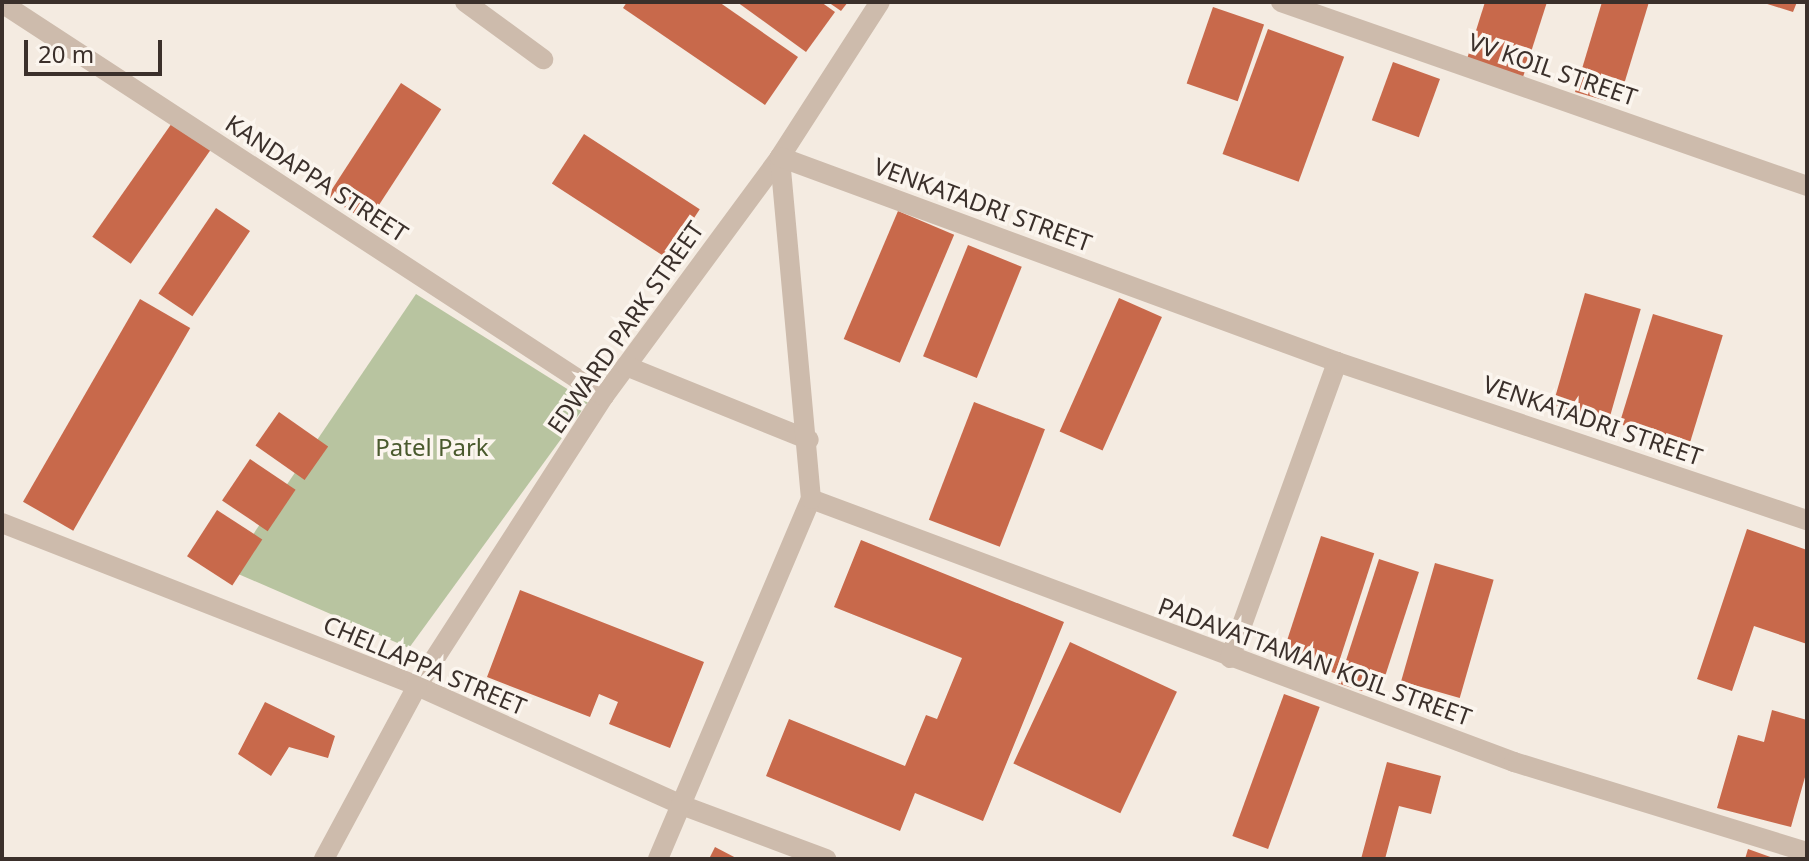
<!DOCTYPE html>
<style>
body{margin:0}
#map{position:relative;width:1809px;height:861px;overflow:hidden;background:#f4ebe1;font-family:"Noto Sans",sans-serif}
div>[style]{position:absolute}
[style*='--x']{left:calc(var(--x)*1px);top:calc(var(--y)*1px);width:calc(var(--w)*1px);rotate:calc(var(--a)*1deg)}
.green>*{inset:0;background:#b8c4a0}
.building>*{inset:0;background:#c8694b;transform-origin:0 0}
.service>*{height:20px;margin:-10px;padding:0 10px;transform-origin:10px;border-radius:10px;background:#cdbbac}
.minor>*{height:20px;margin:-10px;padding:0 10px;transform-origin:10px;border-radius:10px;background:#cdbbac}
span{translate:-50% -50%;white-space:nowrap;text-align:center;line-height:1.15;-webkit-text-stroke:7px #fbf5ee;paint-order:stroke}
.street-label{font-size:24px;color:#3b302b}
.park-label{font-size:24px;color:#4a5a2e}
.frame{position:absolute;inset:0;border:4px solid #3b302b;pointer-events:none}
.scale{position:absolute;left:24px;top:40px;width:138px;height:36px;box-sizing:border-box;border:4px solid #3b302b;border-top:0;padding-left:10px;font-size:24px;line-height:28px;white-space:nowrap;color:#3b302b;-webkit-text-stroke:6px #fbf5ee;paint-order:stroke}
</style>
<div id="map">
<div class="green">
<i style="clip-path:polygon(416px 294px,588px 402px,409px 648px,229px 570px)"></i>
</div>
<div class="building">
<i style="clip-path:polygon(627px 2px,719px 2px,798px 57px,765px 105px,623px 8px)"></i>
<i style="clip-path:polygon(737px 2px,821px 2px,835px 12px,806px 52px)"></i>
<i style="clip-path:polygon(828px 2px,848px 2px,841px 11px)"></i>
<i style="clip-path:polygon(1485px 2px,1547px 2px,1523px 77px,1467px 59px)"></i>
<i style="clip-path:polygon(1602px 2px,1649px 2px,1618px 104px,1575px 92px)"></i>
<i style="clip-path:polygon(1761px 2px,1797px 2px,1793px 12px)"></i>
<i style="left:1213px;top:7px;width:54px;height:81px;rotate:19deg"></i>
<i style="left:1268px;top:29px;width:81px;height:133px;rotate:20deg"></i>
<i style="left:1393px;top:62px;width:50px;height:62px;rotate:20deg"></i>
<i style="left:401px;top:83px;width:48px;height:135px;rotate:33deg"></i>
<i style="left:172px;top:123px;width:47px;height:139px;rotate:35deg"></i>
<i style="left:584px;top:134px;width:138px;height:59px;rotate:33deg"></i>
<i style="left:216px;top:208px;width:41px;height:103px;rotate:34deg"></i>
<i style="left:898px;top:211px;width:61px;height:139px;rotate:23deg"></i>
<i style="left:968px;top:245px;width:58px;height:120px;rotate:22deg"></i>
<i style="left:1585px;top:293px;width:58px;height:117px;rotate:16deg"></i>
<i style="left:1119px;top:298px;width:47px;height:146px;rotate:24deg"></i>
<i style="left:140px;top:299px;width:58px;height:234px;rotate:30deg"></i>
<i style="left:1653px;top:314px;width:73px;height:115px;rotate:17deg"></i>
<i style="left:974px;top:402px;width:76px;height:126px;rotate:21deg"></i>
<i style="left:279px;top:412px;width:60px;height:41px;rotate:35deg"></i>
<i style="left:250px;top:459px;width:55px;height:50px;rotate:34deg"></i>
<i style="left:217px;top:510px;width:54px;height:55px;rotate:33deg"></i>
<i style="clip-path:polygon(1747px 529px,1807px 550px,1807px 644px,1754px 626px,1732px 691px,1697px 679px)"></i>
<i style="left:1321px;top:536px;width:56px;height:126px;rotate:18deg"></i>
<i style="clip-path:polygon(861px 540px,1064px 622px,983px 821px,915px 793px,900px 831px,766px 776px,789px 719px,905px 766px,926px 715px,937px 719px,962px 658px,834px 607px)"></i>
<i style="left:1379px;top:559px;width:42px;height:131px;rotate:18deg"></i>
<i style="left:1435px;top:563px;width:61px;height:123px;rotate:16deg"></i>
<i style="clip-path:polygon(520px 590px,704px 662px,670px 748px,609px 724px,618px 702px,599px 694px,590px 717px,487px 677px)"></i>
<i style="left:1070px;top:642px;width:118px;height:134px;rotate:25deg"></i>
<i style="left:1284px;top:694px;width:38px;height:151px;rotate:20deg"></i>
<i style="clip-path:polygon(265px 702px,335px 736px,328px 758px,289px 747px,271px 776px,238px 754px)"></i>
<i style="clip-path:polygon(1772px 710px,1807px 720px,1807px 770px,1791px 827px,1717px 808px,1738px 735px,1764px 742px)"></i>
<i style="clip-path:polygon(1387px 762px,1441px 776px,1431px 814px,1399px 806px,1385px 859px,1361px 859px)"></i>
<i style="clip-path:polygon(715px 847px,738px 859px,709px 859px)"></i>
<i style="clip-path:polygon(1748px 849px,1776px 859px,1745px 859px)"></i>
</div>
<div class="service">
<i style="--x:417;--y:686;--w:345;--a:-57.2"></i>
</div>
<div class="minor">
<i style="--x:465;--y:2;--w:97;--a:36.2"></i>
<i style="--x:1281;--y:2;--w:557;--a:19.28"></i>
<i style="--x:2;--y:3;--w:719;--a:33.14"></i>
<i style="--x:604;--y:396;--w:297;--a:-53.6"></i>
<i style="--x:780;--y:157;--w:184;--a:-57.2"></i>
<i style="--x:626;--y:366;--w:197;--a:22"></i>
<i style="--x:811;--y:499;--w:751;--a:20.51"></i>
<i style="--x:1514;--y:762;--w:307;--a:17.1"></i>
<i style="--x:2;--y:523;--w:446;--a:21.4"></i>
<i style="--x:417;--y:686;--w:293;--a:24.2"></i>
<i style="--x:684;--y:806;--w:152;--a:20.5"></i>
<i style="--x:1230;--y:658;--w:315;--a:-70.1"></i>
<i style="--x:324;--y:859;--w:196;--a:-61.7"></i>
<i style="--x:658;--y:859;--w:391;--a:-67"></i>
<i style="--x:811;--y:499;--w:343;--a:-95.2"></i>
<i style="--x:780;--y:157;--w:594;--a:20.21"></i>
<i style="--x:1337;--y:362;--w:496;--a:18.6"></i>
</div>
<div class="street-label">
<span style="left:1553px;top:69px;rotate:19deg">VV KOIL STREET</span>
<span style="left:317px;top:178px;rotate:33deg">KANDAPPA STREET</span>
<span style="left:983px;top:204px;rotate:20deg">VENKATADRI STREET</span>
<span style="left:625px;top:327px;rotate:-55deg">EDWARD PARK STREET</span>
<span style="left:1593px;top:420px;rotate:19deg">VENKATADRI STREET</span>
<span style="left:1315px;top:661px;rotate:20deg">PADAVATTAMAN KOIL STREET</span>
<span style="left:425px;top:665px;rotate:23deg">CHELLAPPA STREET</span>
</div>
<div class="park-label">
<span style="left:432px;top:447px">Patel Park</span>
</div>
<div class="frame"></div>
<div class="scale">20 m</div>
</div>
